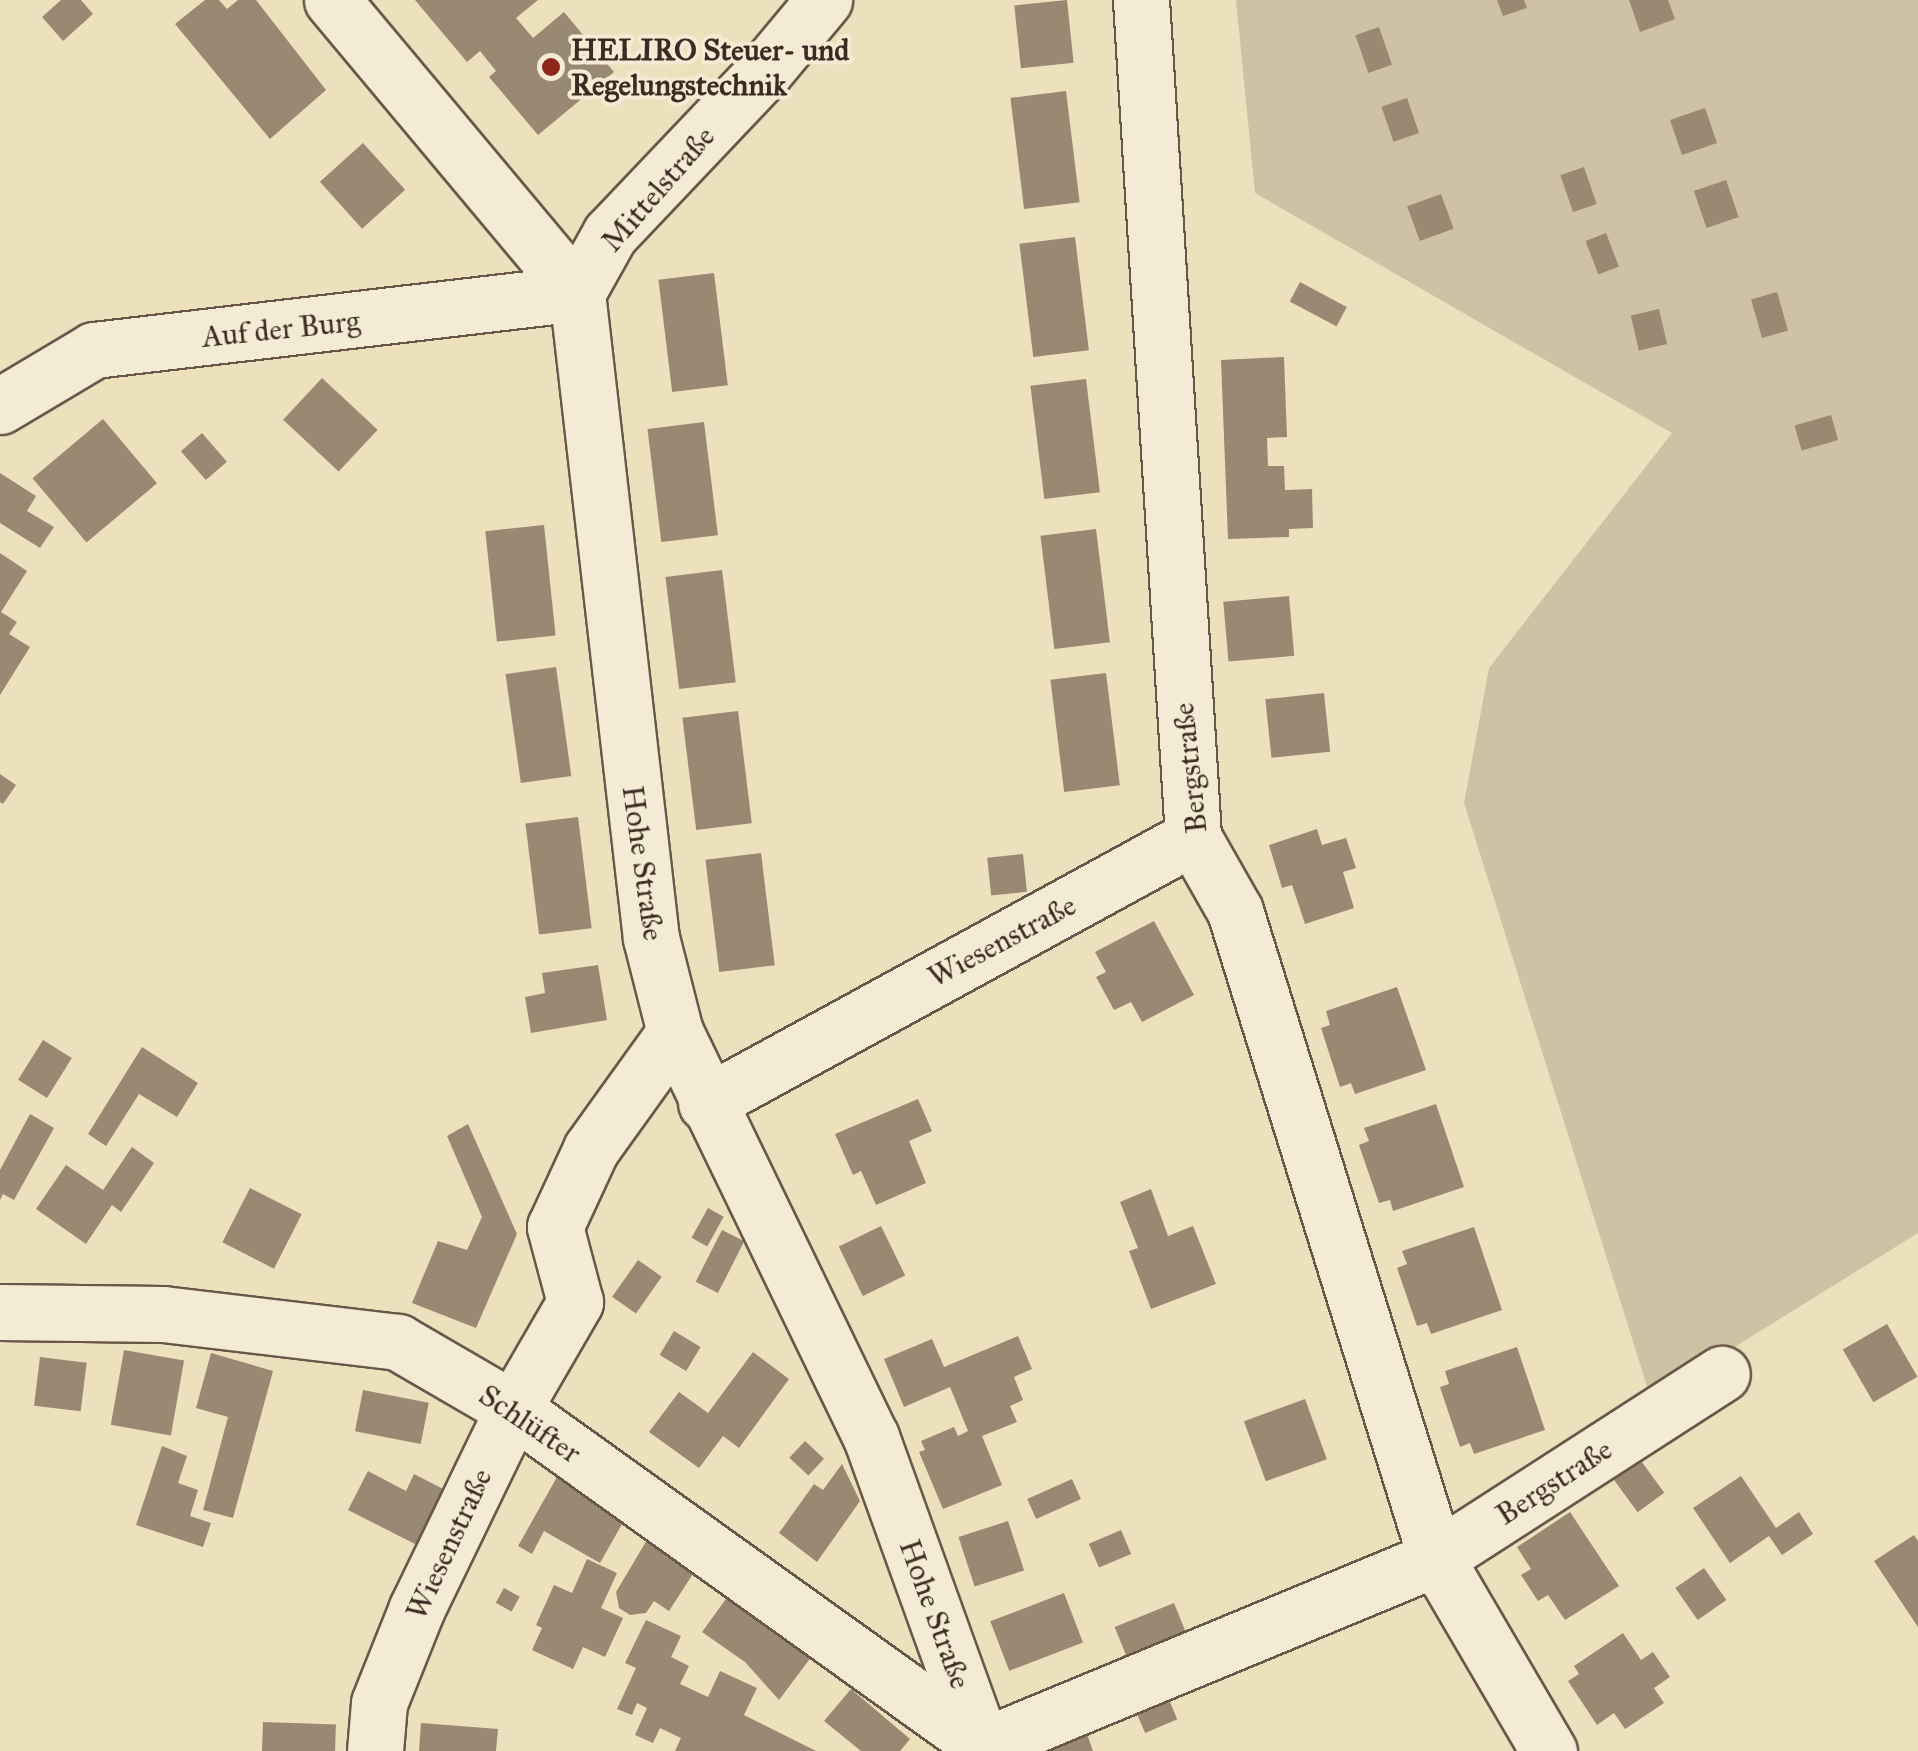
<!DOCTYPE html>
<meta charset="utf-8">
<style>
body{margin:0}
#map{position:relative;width:1918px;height:1751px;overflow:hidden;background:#ede0bd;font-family:"IM FELL Great Primer",serif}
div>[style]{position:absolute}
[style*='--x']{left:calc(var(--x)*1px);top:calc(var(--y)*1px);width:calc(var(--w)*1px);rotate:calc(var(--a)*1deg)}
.green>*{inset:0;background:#cfc1a3}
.building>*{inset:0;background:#998973;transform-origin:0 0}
.roads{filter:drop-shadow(2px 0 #69584a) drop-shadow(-2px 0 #69584a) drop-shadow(0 2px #69584a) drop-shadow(0 -2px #69584a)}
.minor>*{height:55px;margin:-27.5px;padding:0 27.5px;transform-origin:27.5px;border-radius:27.5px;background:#f3ebd4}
.dots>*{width:28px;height:28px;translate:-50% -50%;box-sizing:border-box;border:5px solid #f3ebd4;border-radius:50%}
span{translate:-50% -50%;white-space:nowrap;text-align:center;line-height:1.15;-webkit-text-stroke:8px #f3ebd4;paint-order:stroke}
.poi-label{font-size:30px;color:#3d2b23;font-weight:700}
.left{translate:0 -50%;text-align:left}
.street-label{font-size:30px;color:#3d2b23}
</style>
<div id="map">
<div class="green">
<i style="clip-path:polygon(1236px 0,1918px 0,1918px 1233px,1651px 1399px,1464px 803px,1489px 668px,1672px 433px,1255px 193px)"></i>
</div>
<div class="building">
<i style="clip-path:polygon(61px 0,81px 0,93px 14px,63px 41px,42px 17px)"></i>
<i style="clip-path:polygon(205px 0,219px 0,227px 9px,238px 0,256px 0,326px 90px,270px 139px,175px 24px)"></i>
<i style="clip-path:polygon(415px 0,538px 0,516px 18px,533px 38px,564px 12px,614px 72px,538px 135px,489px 77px,496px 71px,480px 51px,467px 62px)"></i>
<i style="left:1067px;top:0;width:63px;height:53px;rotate:84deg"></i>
<i style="clip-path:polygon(1497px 0,1524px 0,1527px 8px,1503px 16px)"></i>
<i style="clip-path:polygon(1629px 0,1668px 0,1675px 19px,1640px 32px)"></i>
<i style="left:1379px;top:27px;width:40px;height:25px;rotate:71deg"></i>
<i style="left:1066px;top:91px;width:112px;height:56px;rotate:83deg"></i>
<i style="left:1407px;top:98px;width:37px;height:27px;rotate:71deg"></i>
<i style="left:1705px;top:108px;width:37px;height:37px;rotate:71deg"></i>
<i style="left:363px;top:143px;width:63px;height:58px;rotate:48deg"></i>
<i style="left:1584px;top:167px;width:39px;height:25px;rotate:71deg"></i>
<i style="left:1726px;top:180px;width:39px;height:34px;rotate:71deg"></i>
<i style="left:1441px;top:194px;width:37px;height:36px;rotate:70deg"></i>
<i style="left:1606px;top:233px;width:36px;height:22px;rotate:69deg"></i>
<i style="left:1075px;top:237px;width:114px;height:56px;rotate:83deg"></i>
<i style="left:714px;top:273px;width:113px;height:56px;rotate:83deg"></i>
<i style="left:1300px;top:282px;width:53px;height:22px;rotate:28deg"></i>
<i style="left:1777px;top:292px;width:40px;height:27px;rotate:74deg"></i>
<i style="left:1659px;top:309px;width:36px;height:29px;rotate:77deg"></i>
<i style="clip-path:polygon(1284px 357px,1287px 437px,1267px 438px,1268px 466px,1284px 466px,1285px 490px,1312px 489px,1313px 528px,1289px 529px,1289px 537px,1228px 539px,1221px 360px)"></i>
<i style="left:322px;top:378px;width:76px;height:57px;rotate:43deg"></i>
<i style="left:1086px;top:379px;width:114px;height:56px;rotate:83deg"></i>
<i style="left:1831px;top:415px;width:26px;height:38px;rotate:74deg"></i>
<i style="left:103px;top:419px;width:84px;height:92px;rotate:50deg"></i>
<i style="left:704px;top:422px;width:114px;height:57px;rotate:83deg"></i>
<i style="left:202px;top:433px;width:38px;height:28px;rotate:49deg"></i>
<i style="clip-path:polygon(0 473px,36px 496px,27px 511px,54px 527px,40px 548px,0 523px)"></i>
<i style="left:544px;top:525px;width:111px;height:59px;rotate:84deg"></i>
<i style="left:1096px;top:529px;width:114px;height:56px;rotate:83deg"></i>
<i style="clip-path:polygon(0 553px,27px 571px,1px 612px,17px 622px,9px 634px,30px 647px,0 695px)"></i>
<i style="left:722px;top:570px;width:113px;height:57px;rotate:83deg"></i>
<i style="left:1289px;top:596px;width:60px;height:66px;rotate:85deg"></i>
<i style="left:556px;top:667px;width:110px;height:51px;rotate:82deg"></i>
<i style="left:1106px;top:673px;width:113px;height:56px;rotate:83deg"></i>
<i style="left:1324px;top:693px;width:59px;height:59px;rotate:84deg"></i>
<i style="left:738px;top:711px;width:113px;height:56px;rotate:83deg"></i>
<i style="clip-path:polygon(0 774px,16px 785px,3px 804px,0 802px)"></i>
<i style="left:578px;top:817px;width:112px;height:53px;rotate:83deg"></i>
<i style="clip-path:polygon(1317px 829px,1322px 845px,1346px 838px,1356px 868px,1343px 872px,1354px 908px,1305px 924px,1292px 885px,1282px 888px,1269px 845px)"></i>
<i style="left:761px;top:853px;width:113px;height:56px;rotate:83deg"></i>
<i style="left:1023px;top:854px;width:38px;height:36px;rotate:84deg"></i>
<i style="clip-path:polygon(1154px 921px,1194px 995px,1142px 1022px,1131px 1002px,1114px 1010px,1096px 977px,1106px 972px,1095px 952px)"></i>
<i style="clip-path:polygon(598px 965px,607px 1020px,531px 1033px,525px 997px,545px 993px,542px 973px)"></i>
<i style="clip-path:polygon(1397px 987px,1426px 1070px,1355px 1094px,1351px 1083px,1340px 1087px,1321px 1028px,1330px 1025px,1326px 1011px)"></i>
<i style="left:43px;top:1040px;width:34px;height:47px;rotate:32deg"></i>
<i style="clip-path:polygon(142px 1047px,198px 1083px,177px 1117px,139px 1094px,106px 1146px,88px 1134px)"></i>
<i style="clip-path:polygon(918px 1099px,932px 1131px,909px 1141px,926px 1183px,876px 1205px,861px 1171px,853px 1175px,835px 1134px)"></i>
<i style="clip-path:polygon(1436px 1104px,1464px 1187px,1393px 1211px,1390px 1200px,1379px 1203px,1359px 1145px,1369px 1141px,1364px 1128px)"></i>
<i style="clip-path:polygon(30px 1114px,54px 1128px,14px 1200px,3px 1194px,0 1200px,0 1170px)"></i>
<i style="clip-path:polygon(468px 1124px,517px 1234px,476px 1328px,412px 1303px,438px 1241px,467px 1250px,482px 1217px,447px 1136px)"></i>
<i style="clip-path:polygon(132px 1147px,154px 1163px,121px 1212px,112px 1205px,86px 1244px,36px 1209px,66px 1165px,103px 1190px)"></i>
<i style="left:250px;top:1188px;width:58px;height:61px;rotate:27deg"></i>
<i style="clip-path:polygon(1151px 1189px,1168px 1236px,1193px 1226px,1216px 1284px,1151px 1309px,1129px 1251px,1138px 1248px,1120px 1202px)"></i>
<i style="left:708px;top:1208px;width:18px;height:34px;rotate:29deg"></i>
<i style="left:881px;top:1226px;width:55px;height:47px;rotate:64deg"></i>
<i style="clip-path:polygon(1474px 1227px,1502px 1310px,1431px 1334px,1427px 1323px,1417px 1326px,1397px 1268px,1407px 1264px,1402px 1251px)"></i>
<i style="left:722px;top:1230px;width:25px;height:58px;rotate:27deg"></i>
<i style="left:638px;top:1260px;width:29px;height:45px;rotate:35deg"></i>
<i style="left:1887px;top:1324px;width:61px;height:51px;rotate:60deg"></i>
<i style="left:674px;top:1331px;width:31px;height:28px;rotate:31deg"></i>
<i style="clip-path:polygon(1018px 1336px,1032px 1369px,1014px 1377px,1023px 1400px,1010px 1406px,1017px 1422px,982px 1436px,1002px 1485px,943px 1509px,919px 1452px,925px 1450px,921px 1441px,954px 1427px,958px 1436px,968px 1431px,950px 1387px,904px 1407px,884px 1359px,932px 1339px,944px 1367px)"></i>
<i style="clip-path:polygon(1517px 1347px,1545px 1430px,1474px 1454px,1470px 1443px,1460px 1447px,1440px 1387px,1449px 1384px,1445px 1371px)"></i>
<i style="left:124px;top:1350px;width:61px;height:76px;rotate:10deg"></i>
<i style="clip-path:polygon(753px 1352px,789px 1379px,739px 1448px,723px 1436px,699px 1468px,649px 1432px,679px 1392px,708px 1413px)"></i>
<i style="clip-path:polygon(211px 1353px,273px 1371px,233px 1518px,203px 1510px,228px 1417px,196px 1408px)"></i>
<i style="left:40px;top:1357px;width:47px;height:49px;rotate:7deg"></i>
<i style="left:363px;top:1390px;width:67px;height:42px;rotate:11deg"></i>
<i style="left:1305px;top:1399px;width:64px;height:65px;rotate:70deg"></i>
<i style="left:805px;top:1441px;width:26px;height:23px;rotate:43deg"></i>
<i style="clip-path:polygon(162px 1446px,187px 1456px,178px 1483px,198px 1490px,190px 1516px,211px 1523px,203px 1547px,136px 1525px)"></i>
<i style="left:1639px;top:1458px;width:43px;height:33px;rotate:54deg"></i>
<i style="clip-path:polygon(842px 1464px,860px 1501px,817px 1562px,779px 1533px,814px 1484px,823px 1490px)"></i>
<i style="clip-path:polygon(368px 1471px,406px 1491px,414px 1474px,447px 1491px,419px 1546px,348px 1510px)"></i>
<i style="clip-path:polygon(1741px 1476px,1776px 1528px,1799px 1512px,1813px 1534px,1782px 1555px,1769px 1536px,1730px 1563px,1693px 1508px)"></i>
<i style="clip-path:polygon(557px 1477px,626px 1517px,600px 1563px,544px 1531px,532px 1554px,518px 1546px)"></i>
<i style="left:1072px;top:1479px;width:22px;height:49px;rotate:66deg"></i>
<i style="clip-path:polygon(1570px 1512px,1619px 1586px,1565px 1620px,1548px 1595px,1538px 1601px,1521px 1575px,1531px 1569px,1517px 1547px)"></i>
<i style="left:1008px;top:1521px;width:52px;height:52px;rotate:72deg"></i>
<i style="left:1121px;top:1530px;width:26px;height:35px;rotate:67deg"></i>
<i style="clip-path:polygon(650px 1535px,698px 1566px,669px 1611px,654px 1601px,646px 1613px,630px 1615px,619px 1608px,616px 1592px)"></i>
<i style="clip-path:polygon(1914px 1535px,1918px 1541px,1918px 1627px,1874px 1561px)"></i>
<i style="clip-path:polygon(587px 1559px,617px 1573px,601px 1608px,623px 1618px,605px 1657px,583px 1647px,573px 1669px,532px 1650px,542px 1628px,536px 1625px,554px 1585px,572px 1593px)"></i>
<i style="left:1704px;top:1568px;width:39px;height:35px;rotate:55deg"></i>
<i style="left:504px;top:1588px;width:18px;height:17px;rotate:29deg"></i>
<i style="clip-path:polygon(731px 1592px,815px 1652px,779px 1700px,745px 1662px,702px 1632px)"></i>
<i style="left:1064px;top:1593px;width:53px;height:79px;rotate:69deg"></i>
<i style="left:1174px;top:1603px;width:38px;height:64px;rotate:68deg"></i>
<i style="clip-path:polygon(646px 1620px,681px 1636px,671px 1657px,689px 1666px,680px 1684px,708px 1697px,720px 1671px,757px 1688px,744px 1715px,816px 1751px,675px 1751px,681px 1738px,660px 1728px,653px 1743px,635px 1735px,647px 1708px,637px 1703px,632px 1715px,617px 1709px,636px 1668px,625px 1663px)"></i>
<i style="clip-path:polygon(1623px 1633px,1641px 1660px,1653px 1652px,1670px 1677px,1654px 1688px,1664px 1703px,1625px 1729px,1614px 1713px,1597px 1725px,1568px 1681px,1579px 1674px,1574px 1666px)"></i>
<i style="left:1164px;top:1688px;width:34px;height:35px;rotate:67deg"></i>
<i style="clip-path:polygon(851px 1689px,910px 1739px,900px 1751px,861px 1751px,824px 1721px)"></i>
<i style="left:263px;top:1722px;width:73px;height:29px;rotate:2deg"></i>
<i style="clip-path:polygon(421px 1723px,498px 1729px,496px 1751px,419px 1751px)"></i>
<i style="clip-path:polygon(1086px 1731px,1093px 1751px,1036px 1751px)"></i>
</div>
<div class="roads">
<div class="minor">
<i style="--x:332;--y:0;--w:382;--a:50.1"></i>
<i style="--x:577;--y:293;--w:649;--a:83.46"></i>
<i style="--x:651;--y:938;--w:97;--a:75.7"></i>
<i style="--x:675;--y:1032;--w:450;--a:64.2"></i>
<i style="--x:871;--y:1437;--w:334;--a:70.2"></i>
<i style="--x:1141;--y:0;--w:839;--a:86.44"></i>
<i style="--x:1193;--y:837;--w:85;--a:60.4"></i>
<i style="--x:1235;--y:911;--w:678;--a:72.74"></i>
<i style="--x:1436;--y:1558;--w:224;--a:59.7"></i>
<i style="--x:577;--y:293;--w:68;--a:-60.8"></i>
<i style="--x:610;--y:234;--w:224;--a:-46.5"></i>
<i style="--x:764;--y:72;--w:94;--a:-50.2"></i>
<i style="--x:0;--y:406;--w:109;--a:-30.8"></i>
<i style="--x:94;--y:350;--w:486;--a:-6.7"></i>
<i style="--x:706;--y:1103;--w:555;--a:-28.64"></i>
<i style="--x:0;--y:1312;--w:163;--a:0.7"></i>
<i style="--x:163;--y:1314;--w:237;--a:6.8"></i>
<i style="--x:398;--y:1342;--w:133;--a:30.2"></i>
<i style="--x:513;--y:1409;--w:578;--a:35.64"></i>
<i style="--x:983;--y:1746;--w:490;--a:-22.5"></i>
<i style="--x:1436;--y:1558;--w:340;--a:-32.8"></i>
<i style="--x:375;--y:1751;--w:48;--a:-85.2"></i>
<i style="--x:379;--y:1703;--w:102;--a:-68.2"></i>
<i style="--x:417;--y:1608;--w:221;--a:-64.2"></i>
<i style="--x:513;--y:1409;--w:124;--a:-59.9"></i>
<i style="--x:575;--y:1302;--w:78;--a:-104.9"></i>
<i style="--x:555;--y:1227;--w:86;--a:-65.2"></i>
<i style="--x:591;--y:1149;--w:144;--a:-54.3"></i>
</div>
</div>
<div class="dots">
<i style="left:551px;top:67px;background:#8f2418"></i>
</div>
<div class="poi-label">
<span class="left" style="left:571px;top:67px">HELIRO Steuer- und<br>Regelungstechnik</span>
</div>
<div class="street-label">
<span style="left:658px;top:189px;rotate:-49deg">Mittelstraße</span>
<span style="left:281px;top:329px;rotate:-6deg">Auf der Burg</span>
<span style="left:1190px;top:768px;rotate:-96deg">Bergstraße</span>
<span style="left:643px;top:863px;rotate:82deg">Hohe Straße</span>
<span style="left:1002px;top:941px;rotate:-28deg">Wiesenstraße</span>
<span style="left:530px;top:1424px;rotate:34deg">Schlüfter</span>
<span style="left:1554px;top:1482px;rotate:-33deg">Bergstraße</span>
<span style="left:449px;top:1544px;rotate:-65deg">Wiesenstraße</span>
<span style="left:935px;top:1614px;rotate:70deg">Hohe Straße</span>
</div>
</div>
